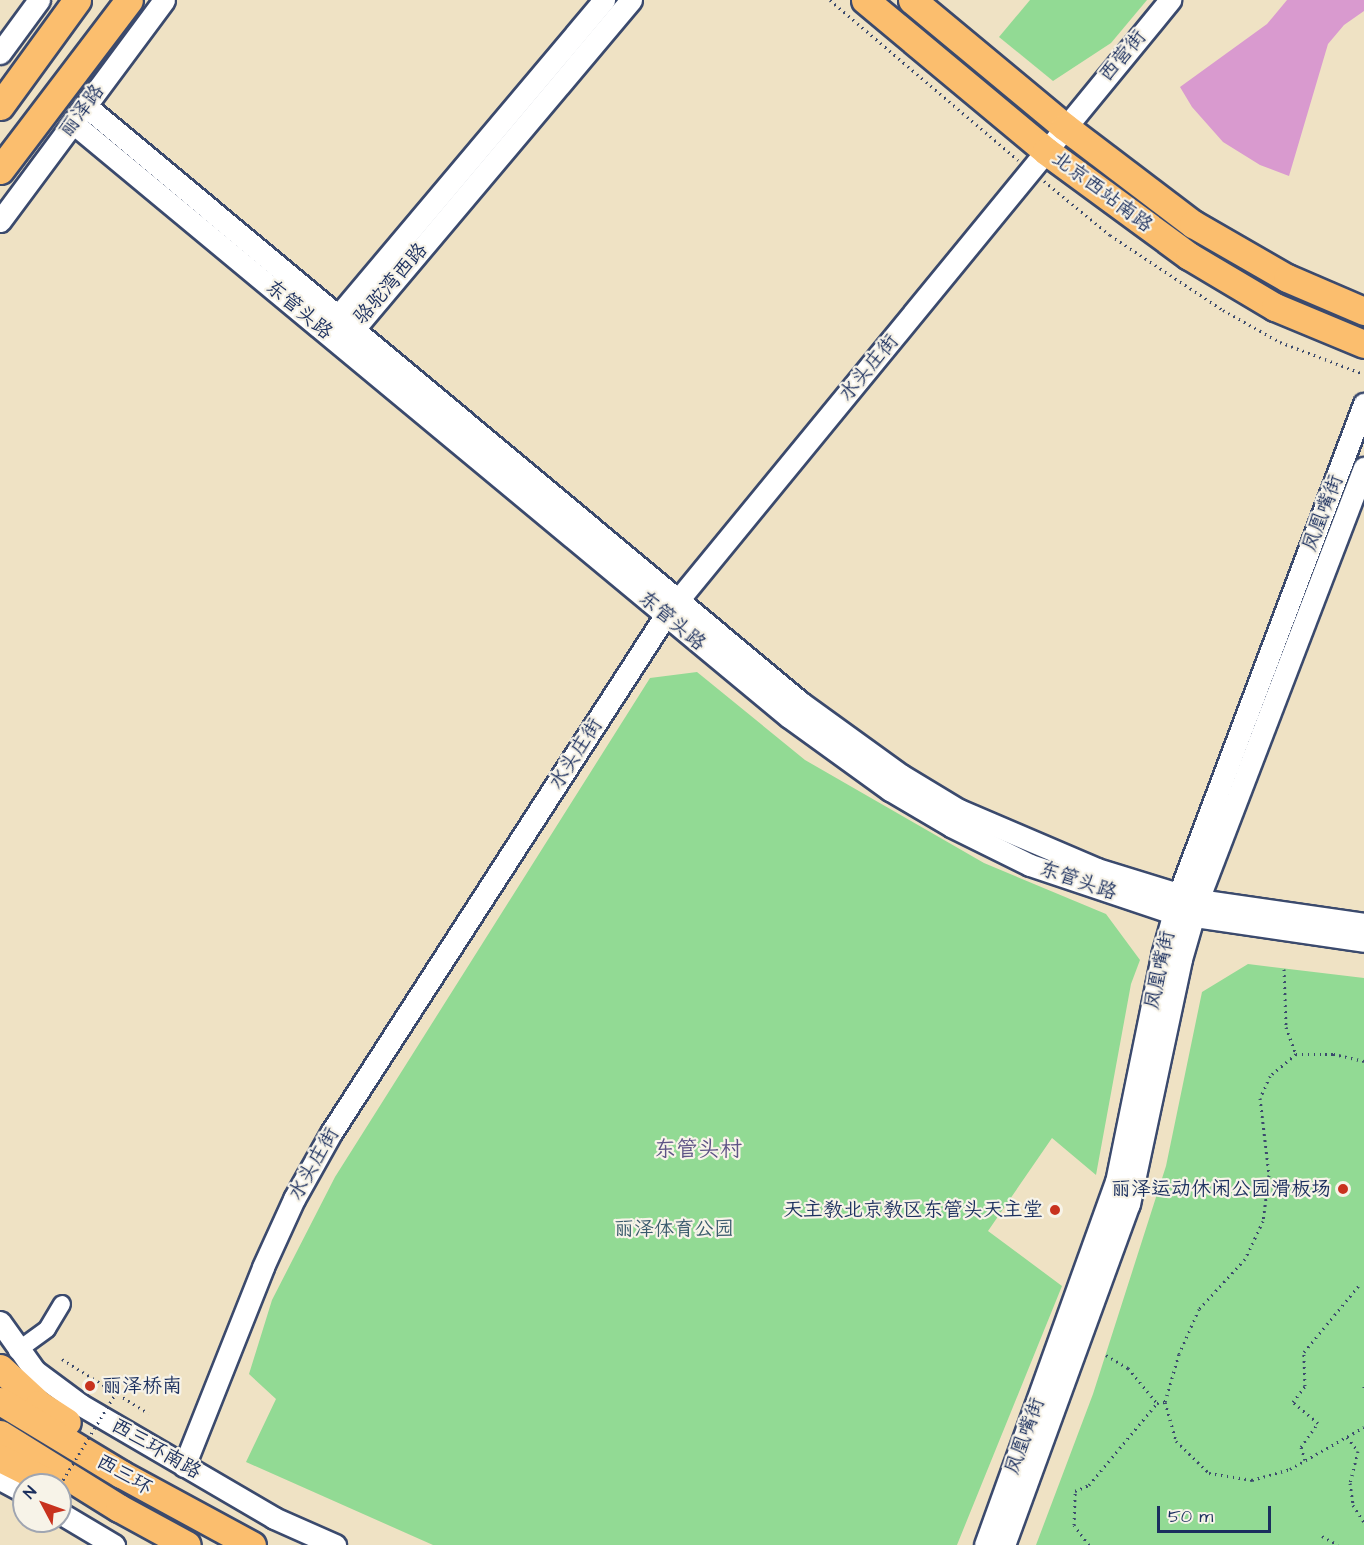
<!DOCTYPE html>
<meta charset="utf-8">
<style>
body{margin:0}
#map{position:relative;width:1364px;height:1545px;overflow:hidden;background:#efe2c4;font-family:"Architects Daughter","LXGW WenKai TC",sans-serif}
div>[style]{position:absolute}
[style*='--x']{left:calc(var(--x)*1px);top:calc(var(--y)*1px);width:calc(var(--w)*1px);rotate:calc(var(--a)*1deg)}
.green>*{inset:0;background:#92da94}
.building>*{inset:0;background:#d99acf}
.path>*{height:3px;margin-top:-1.5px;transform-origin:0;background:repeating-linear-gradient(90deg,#3b4a6d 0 1.5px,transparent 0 6px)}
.roads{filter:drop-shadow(2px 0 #3b4a6d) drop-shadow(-2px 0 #3b4a6d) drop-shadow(0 2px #3b4a6d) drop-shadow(0 -2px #3b4a6d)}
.minor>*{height:16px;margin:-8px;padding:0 8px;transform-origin:8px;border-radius:8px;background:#fff}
.tertiary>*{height:21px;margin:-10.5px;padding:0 10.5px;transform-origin:10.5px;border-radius:10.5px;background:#fff}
.primary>*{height:27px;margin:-13.5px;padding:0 13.5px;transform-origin:13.5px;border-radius:13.5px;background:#fbbe6e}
.trunk>*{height:27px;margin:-13.5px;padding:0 13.5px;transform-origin:13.5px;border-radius:13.5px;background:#fbbe6e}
.path-bridge>*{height:3px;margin-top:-1.5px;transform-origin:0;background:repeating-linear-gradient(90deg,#3b4a6d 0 1.5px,transparent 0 6px)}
.dots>*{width:16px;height:16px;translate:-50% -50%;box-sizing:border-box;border:3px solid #f7f3e8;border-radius:50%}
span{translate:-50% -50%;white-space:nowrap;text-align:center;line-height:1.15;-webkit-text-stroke:4.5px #f7f3e8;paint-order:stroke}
.street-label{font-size:20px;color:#1b2f5e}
.poi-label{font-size:20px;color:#1b2f5e}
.right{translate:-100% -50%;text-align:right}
.left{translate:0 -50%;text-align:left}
.park-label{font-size:20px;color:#395a6c}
.quarter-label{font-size:22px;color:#5e5486}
.north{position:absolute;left:12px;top:1473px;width:60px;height:60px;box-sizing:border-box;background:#f7f3e8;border:2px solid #9fa5b1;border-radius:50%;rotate:311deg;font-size:16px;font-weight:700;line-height:24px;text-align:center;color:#1b2f5e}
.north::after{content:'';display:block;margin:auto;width:21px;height:27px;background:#c8321e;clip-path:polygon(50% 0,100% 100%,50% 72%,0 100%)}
.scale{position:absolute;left:1157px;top:1506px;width:114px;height:27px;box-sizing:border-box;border:3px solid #1b2f5e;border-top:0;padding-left:8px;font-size:18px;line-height:21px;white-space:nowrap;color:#1b2f5e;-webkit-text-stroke:4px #f7f3e8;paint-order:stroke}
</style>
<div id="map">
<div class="green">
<i style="clip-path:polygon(1030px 0,1147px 0,1111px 43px,1053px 81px,999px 37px)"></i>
<i style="clip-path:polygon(697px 672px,805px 760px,984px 863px,1106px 914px,1140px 960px,1131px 984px,1096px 1175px,1052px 1138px,988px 1231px,1062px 1286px,957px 1545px,433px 1545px,246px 1462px,276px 1399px,249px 1374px,272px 1300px,335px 1177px,650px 678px)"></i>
<i style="clip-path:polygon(1248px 964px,1364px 978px,1364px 1545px,1036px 1545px,1093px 1394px,1166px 1166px,1202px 992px)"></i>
</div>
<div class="building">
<i style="clip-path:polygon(1287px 0,1364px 0,1364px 11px,1344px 25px,1328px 44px,1289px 176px,1260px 165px,1223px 142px,1192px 107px,1180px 87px,1267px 24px)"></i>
</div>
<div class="path">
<i style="--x:830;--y:0;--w:247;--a:40.4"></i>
<i style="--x:1044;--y:181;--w:85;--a:39.3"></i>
<i style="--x:1110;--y:235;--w:136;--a:33.6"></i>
<i style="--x:1223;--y:310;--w:65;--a:29.3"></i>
<i style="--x:1280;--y:342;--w:90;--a:20.9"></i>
<i style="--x:1284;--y:969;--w:58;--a:88"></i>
<i style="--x:1286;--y:1027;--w:29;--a:70"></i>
<i style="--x:1364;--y:1061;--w:32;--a:-167"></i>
<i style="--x:1333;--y:1054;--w:37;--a:180"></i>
<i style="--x:1296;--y:1054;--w:34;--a:140"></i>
<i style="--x:1270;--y:1076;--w:24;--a:114"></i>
<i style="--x:1260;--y:1098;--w:78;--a:83.3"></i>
<i style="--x:1269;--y:1175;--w:46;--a:97.4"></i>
<i style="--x:1263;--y:1221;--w:42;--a:115.3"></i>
<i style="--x:1245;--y:1259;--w:68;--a:132.6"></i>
<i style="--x:1199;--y:1309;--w:49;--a:114"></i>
<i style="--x:1179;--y:1354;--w:50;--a:106.3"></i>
<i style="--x:1165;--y:1402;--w:41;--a:74.2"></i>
<i style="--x:1176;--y:1441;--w:46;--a:44.1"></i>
<i style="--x:1209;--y:1473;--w:44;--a:9.2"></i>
<i style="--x:1252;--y:1480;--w:40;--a:-16"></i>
<i style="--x:1290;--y:1469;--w:85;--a:-29.6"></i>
<i style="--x:1106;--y:1355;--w:26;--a:31"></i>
<i style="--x:1128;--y:1368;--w:45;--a:50.4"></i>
<i style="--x:1157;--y:1403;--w:8;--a:-7"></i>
<i style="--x:62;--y:1359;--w:102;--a:32.1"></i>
<i style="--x:1364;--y:1386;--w:4;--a:90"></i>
<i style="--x:1347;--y:1437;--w:18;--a:52"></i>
<i style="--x:1358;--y:1451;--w:33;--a:104"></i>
<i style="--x:1350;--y:1483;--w:22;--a:82"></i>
<i style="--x:1353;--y:1505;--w:20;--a:57"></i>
<i style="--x:1305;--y:1460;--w:14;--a:-107"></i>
<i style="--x:1301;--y:1447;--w:29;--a:-55"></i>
<i style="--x:1318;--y:1423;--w:33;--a:-140"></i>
<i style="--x:1293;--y:1402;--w:20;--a:-53"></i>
<i style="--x:1305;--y:1386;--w:34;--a:-92"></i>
<i style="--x:1304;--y:1352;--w:88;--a:-50.5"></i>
<i style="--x:1322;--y:1536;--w:18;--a:29"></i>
<i style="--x:1089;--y:1545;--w:25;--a:-127"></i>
<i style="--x:1074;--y:1525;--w:34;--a:-88"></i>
<i style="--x:1075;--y:1491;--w:15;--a:-23"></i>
<i style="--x:1089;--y:1485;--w:107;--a:-50.3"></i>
</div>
<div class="roads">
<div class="minor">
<i style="--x:17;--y:1351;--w:37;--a:-36"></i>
<i style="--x:47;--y:1329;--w:29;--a:-59"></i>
</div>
<div class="tertiary">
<i style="--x:0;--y:53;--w:66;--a:-53.7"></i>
<i style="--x:86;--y:106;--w:930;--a:39.85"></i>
<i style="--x:800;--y:702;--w:125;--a:35.9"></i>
<i style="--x:901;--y:775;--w:68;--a:31.1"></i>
<i style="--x:959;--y:810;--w:150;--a:23.1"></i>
<i style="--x:1097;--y:869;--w:106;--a:17.1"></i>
<i style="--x:1198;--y:900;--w:168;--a:8.2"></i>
<i style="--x:73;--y:123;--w:930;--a:39.68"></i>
<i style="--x:789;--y:717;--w:125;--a:35.9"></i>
<i style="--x:890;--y:790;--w:71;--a:30.5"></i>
<i style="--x:951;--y:826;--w:88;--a:26.3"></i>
<i style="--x:1030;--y:865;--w:151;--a:18.6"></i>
<i style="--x:1173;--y:913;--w:193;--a:8.3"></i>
<i style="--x:0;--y:221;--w:275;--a:-53.4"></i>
<i style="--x:336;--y:328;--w:12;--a:-81"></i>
<i style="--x:338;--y:316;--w:413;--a:-49.9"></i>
<i style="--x:343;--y:335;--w:13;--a:-29"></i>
<i style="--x:354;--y:329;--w:430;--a:-49.9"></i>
<i style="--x:0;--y:1322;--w:60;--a:54.5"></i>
<i style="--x:35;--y:1371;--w:57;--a:36.5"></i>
<i style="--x:81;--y:1405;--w:224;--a:30.3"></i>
<i style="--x:274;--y:1518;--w:67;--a:23.9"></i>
<i style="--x:184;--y:1466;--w:214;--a:-68.3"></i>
<i style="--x:263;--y:1267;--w:75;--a:-65.5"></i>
<i style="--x:294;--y:1199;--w:76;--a:-60.7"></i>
<i style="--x:331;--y:1133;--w:616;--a:-57.14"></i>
<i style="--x:665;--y:616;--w:797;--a:-50.65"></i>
<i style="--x:0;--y:1479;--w:27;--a:28"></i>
<i style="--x:60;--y:1513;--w:63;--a:30.7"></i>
<i style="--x:985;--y:1545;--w:386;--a:-70.2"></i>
<i style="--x:1116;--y:1182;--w:232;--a:-78.5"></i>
<i style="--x:1162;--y:955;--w:63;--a:-74.4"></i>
<i style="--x:1179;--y:894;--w:524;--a:-69.32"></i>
<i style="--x:1004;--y:1545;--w:363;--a:-69.9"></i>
<i style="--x:1129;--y:1204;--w:250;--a:-78"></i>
<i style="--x:1181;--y:959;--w:61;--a:-73.9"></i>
<i style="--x:1198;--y:900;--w:463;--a:-69"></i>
</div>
<div class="primary">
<i style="--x:865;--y:0;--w:236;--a:39.8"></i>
<i style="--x:1046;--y:151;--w:177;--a:36.3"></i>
<i style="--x:1189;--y:256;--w:100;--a:30.7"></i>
<i style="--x:1275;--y:307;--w:96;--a:22.6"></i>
<i style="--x:912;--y:0;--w:199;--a:39.7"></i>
<i style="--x:1065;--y:127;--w:161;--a:37.2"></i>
<i style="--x:1193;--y:224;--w:108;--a:29.9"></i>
<i style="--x:1287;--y:278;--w:84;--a:23.2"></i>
<i style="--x:0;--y:170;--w:213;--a:-52.8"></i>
</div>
<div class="trunk">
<i style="--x:0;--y:106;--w:131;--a:-54"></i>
<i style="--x:0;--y:1368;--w:53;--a:42.7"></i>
<i style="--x:39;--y:1404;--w:33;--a:33"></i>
<i style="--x:0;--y:1401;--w:141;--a:31.1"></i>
<i style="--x:121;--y:1474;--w:149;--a:28.5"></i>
<i style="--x:0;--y:1434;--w:140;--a:31.9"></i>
<i style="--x:119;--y:1508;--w:77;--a:28.6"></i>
<i style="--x:0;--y:1458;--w:47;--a:26.6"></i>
</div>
</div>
<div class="path-bridge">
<i style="--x:60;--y:1485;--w:108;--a:-58.7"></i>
</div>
<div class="dots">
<i style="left:1343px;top:1189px;background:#c8321e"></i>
<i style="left:1055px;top:1210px;background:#c8321e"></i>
<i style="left:90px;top:1386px;background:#c8321e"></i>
</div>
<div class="street-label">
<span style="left:1123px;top:56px;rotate:-50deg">西营街</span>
<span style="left:82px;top:111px;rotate:-53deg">丽泽路</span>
<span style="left:1102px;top:192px;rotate:37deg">北京西站南路</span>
<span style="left:391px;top:284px;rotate:-49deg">骆驼湾西路</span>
<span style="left:299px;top:310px;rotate:40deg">东管头路</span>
<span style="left:869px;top:368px;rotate:-50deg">水头庄街</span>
<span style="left:1323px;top:513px;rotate:-69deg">凤凰嘴街</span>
<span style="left:672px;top:621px;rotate:40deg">东管头路</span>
<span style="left:576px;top:754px;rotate:-57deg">水头庄街</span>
<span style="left:1078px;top:881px;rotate:19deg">东管头路</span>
<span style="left:1160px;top:970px;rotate:-78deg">凤凰嘴街</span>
<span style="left:314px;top:1164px;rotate:-60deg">水头庄街</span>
<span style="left:1025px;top:1436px;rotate:-70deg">凤凰嘴街</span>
<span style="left:156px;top:1449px;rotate:30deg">西三环南路</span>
<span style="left:124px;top:1475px;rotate:30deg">西三环</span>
</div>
<div class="poi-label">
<span class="right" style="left:1331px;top:1189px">丽泽运动休闲公园滑板场</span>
<span class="right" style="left:1043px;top:1210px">天主教北京教区东管头天主堂</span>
<span class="left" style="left:102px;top:1386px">丽泽桥南</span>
</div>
<div class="park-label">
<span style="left:674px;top:1229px">丽泽体育公园</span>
</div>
<div class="quarter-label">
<span style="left:698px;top:1150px">东管头村</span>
</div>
<div class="north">N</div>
<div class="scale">50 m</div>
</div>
